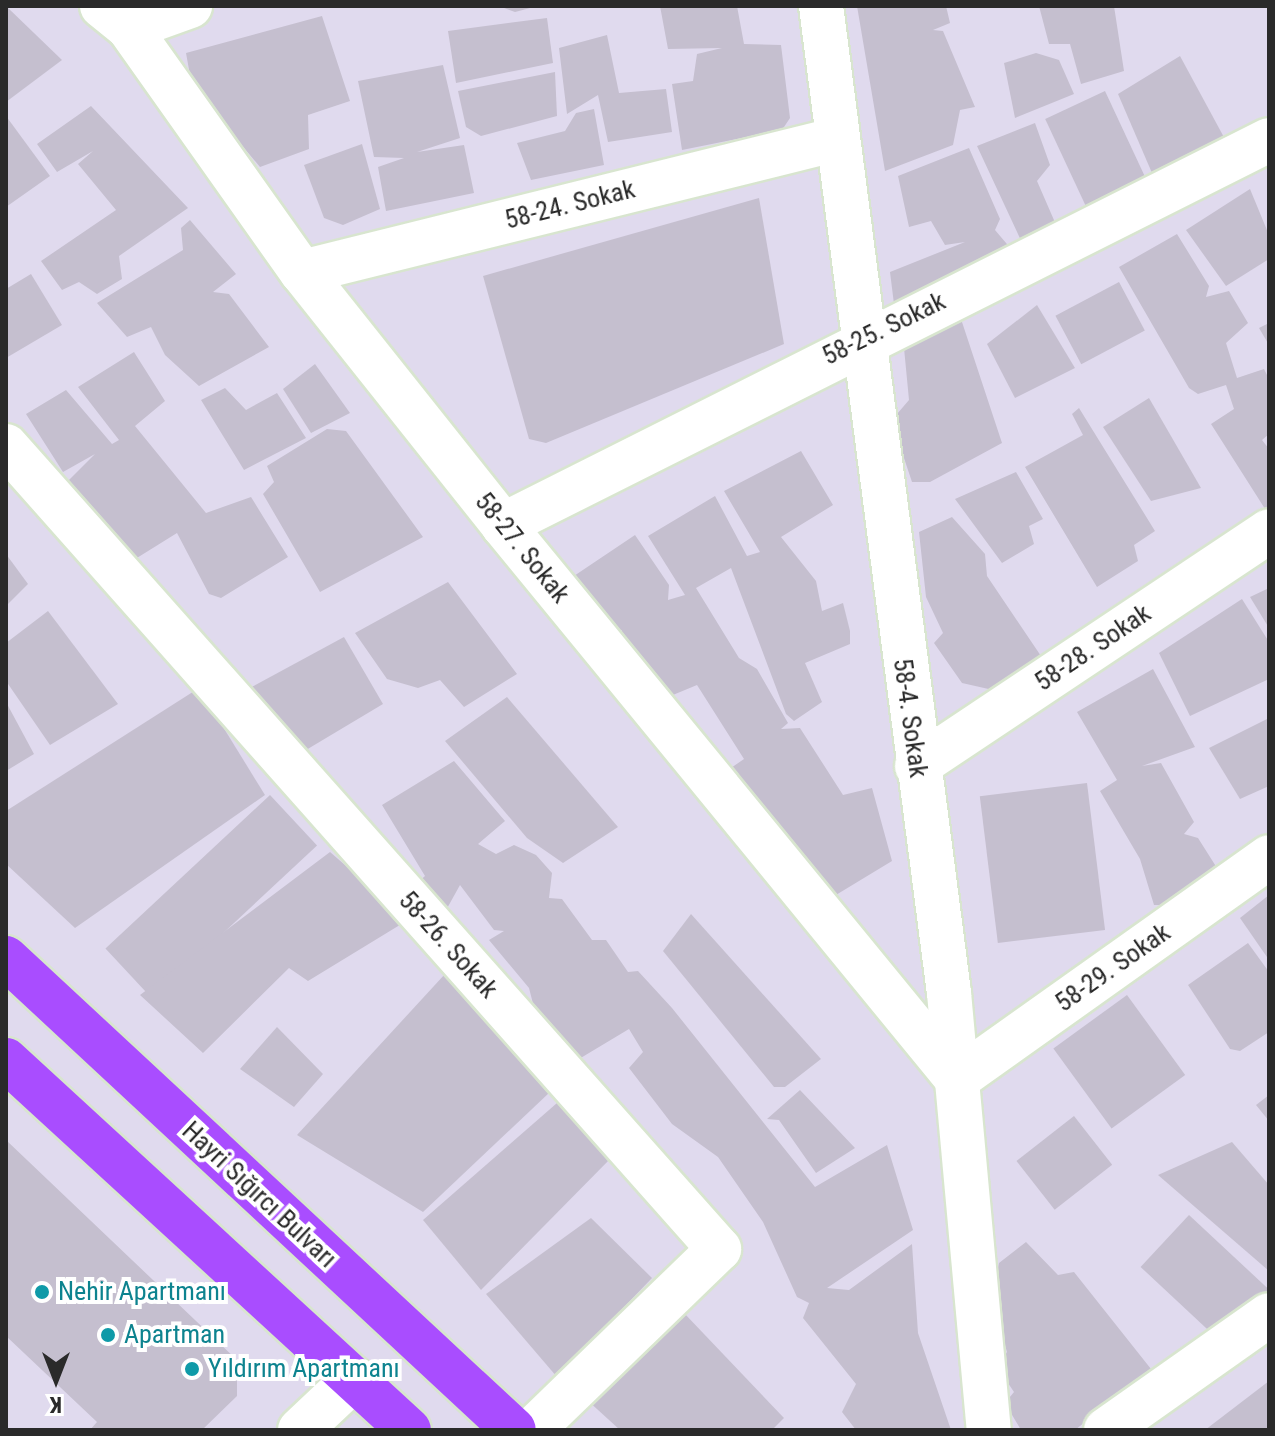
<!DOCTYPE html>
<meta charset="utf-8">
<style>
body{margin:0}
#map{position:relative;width:1275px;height:1436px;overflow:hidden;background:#e0daee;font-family:"Roboto Condensed",sans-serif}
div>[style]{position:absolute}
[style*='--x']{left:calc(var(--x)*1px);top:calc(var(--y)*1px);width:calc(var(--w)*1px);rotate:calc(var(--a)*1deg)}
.building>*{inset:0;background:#c5bfcf;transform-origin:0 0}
.roads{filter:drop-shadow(2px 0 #d8e5cf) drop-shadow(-2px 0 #d8e5cf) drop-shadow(0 2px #d8e5cf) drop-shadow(0 -2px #d8e5cf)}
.minor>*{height:44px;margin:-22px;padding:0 22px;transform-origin:22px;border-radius:22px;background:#fff}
.major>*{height:44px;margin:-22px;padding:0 22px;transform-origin:22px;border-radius:22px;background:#a94dff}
.dots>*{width:22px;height:22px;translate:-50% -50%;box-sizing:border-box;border:4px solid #fff;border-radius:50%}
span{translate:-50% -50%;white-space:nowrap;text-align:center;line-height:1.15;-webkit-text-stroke:8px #fff;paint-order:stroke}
.street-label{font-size:26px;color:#2a2a2a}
.culture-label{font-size:26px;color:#0d838f}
.left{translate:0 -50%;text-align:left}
.frame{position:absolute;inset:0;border:8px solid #2a2a2a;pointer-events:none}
.north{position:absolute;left:16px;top:1340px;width:80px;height:80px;-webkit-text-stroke:6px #fff;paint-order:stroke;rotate:180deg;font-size:22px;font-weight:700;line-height:32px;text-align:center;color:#2a2a2a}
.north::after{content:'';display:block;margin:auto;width:28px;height:36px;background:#2a2a2a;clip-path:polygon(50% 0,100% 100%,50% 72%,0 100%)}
</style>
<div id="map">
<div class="building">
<i style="clip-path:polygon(6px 6px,62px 60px,6px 102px)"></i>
<i style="clip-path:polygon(499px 6px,534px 6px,534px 7px,515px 12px)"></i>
<i style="clip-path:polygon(660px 6px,737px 6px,744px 44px,781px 45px,790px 118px,782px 130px,682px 150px,672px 84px,693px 81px,697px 54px,722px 48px,668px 49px)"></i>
<i style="clip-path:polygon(857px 6px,946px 6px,950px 23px,933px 30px,943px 31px,975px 107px,960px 110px,953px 145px,885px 171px)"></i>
<i style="clip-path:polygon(1039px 6px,1114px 6px,1124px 71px,1081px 84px,1070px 44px,1049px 44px)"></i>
<i style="clip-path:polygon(322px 16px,350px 101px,308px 115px,309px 149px,260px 167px,192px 86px,186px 53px)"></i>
<i style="clip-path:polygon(547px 18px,553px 63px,456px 83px,448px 31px)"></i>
<i style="clip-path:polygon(607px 35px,619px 93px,666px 89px,672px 132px,608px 142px,598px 95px,567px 114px,559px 48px)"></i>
<i style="clip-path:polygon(1036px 53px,1059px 60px,1074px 94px,1015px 118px,1004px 63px)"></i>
<i style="clip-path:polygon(1180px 56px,1226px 141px,1152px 173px,1118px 94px)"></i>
<i style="clip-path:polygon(443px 65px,460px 138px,417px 152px,464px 145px,474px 193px,386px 211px,378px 167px,404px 158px,374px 157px,358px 81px)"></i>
<i style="clip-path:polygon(555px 72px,557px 116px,481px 136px,466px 127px,458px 91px)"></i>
<i style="left:1105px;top:91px;width:98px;height:66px;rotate:65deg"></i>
<i style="clip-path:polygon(91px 106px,188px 208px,119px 256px,122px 279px,97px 294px,79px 282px,62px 290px,41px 261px,116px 210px,78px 164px,93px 151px,57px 172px,37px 144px)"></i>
<i style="clip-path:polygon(594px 109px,604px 165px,531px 180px,517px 143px,565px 131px,576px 113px)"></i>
<i style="clip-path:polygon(6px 116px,50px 176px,6px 207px)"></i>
<i style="clip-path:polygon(1035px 123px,1050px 165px,1037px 181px,1057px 227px,1024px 247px,977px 146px)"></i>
<i style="clip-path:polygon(362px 144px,380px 209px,343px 225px,324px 218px,304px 165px)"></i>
<i style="clip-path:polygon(969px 148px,1000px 219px,995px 230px,1012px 250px,894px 304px,890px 272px,965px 242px,945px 245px,931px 221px,909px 227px,898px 176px)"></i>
<i style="clip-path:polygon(1250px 189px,1269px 235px,1269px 259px,1226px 286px,1186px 230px)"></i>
<i style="clip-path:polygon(759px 198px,784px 344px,546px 443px,529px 439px,483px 276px)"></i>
<i style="clip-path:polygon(190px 220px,236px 274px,213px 292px,229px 294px,269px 347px,199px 386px,165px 355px,151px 327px,127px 337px,97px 303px,183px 250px,181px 228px)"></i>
<i style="clip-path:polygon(1177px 234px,1209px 286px,1206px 297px,1229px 291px,1248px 323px,1226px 343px,1237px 378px,1264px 369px,1269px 379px,1269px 434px,1262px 440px,1269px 449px,1267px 512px,1211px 424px,1234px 409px,1226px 385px,1198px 394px,1189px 388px,1119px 267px)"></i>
<i style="clip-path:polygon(31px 274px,62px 325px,6px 358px,6px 289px)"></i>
<i style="left:1119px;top:282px;width:55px;height:72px;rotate:62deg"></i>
<i style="clip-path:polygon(1037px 305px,1075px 368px,1015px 398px,987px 344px)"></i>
<i style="clip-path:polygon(961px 319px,1002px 443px,930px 482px,912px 482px,897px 437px,897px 414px,909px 400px,904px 348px)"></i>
<i style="clip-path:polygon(1269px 323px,1269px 345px,1259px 328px)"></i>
<i style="clip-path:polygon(134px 352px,165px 401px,135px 426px,206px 513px,251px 497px,288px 557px,221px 598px,209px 594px,177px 533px,124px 566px,63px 486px,95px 454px,63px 472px,26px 414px,66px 390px,112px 444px,119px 440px,78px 387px)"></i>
<i style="clip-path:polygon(315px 364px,350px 413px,311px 433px,283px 389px)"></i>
<i style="clip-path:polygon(225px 388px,246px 410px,277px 393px,306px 438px,244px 470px,201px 400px)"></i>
<i style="clip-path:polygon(1149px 398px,1201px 488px,1151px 501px,1103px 427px)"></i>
<i style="clip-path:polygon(1079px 408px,1155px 531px,1134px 545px,1138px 561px,1097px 587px,1025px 467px,1083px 435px,1072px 414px)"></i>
<i style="clip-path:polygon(327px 429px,346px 431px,423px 537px,320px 592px,263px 494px,274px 482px,267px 466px)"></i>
<i style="clip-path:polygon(801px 451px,833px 505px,781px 537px,816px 581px,822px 611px,843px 603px,850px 631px,850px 644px,805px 663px,822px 702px,794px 721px,786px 714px,731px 568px,696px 588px,739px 658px,757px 669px,788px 723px,781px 729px,800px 728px,843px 795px,872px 788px,892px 861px,826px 901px,728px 770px,744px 759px,697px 685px,656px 702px,617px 643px,622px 630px,600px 636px,565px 582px,635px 535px,669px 585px,668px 600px,685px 595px,648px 536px,715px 496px,747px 556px,760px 552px,724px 491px)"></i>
<i style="clip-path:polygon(1016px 472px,1043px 519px,1029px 526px,1034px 544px,1002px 563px,955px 499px)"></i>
<i style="clip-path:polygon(952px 517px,985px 554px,987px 576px,1043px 659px,993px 690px,962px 683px,934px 643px,943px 633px,926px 597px,919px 532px)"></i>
<i style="clip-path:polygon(6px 554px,28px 584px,6px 606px)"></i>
<i style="clip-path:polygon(448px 582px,517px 674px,464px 707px,440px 680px,418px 688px,387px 679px,355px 633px)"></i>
<i style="clip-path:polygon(1269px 588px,1269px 628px,1250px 597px)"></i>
<i style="clip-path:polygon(1242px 599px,1269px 642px,1269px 679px,1190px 716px,1159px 653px)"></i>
<i style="clip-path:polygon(48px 611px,118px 704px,50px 745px,6px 681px,6px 643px)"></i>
<i style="clip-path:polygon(344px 637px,383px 704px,301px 753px,248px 689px)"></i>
<i style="clip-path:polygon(1153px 669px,1195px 747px,1142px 766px,1161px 763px,1194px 822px,1184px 834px,1198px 838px,1217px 868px,1167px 905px,1154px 905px,1140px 859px,1100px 791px,1117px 780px,1077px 712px)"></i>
<i style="clip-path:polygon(199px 688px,265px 795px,75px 928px,6px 864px,6px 811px)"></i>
<i style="clip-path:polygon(507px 697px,618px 827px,563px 863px,527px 838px,445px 741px)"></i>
<i style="clip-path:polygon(6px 702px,34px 754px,6px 771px)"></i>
<i style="clip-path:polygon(1269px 718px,1269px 786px,1240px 799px,1209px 748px)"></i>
<i style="clip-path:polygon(454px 761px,505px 821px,478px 844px,496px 854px,514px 845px,536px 855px,552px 873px,549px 898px,562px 899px,592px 940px,606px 940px,628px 972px,638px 971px,672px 1008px,815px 1187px,887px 1145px,913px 1230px,827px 1288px,849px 1290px,912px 1244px,918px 1333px,951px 1430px,856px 1430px,842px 1412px,856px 1384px,803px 1318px,809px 1303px,797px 1297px,763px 1222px,718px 1157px,672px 1124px,629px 1068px,643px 1052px,629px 1029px,579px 1059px,538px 1023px,529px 988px,489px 940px,504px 931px,494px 930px,460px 885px,445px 912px,416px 884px,425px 876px,382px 805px)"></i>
<i style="left:1087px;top:783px;width:148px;height:108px;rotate:83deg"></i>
<i style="left:270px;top:795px;width:69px;height:225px;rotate:47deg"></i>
<i style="clip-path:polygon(330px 852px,408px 920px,308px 981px,289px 968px,203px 1053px,140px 995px)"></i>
<i style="clip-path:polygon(1269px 895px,1269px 960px,1240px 918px)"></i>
<i style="clip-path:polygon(691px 914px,821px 1059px,785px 1087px,774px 1087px,663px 951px)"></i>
<i style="clip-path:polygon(1248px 943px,1269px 972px,1269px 1032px,1240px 1051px,1230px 1049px,1188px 985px)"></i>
<i style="clip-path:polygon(445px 974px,550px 1092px,423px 1212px,297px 1135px)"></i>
<i style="left:1127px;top:995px;width:99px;height:91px;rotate:54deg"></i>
<i style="clip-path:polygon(277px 1027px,323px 1074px,294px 1107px,240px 1069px)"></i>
<i style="clip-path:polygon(800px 1090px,855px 1148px,816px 1173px,779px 1120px,767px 1119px)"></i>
<i style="clip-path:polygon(1269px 1095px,1269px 1121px,1256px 1105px)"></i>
<i style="clip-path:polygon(557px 1103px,613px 1156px,481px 1290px,423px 1220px)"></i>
<i style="left:1074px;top:1116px;width:62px;height:73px;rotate:52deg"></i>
<i style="clip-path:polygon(6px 1140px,237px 1360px,237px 1396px,202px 1430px,90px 1430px,97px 1422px,6px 1336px)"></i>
<i style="clip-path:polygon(1232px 1142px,1269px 1185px,1269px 1271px,1158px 1175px)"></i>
<i style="left:1189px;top:1215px;width:110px;height:71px;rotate:43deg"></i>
<i style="clip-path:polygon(591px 1218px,652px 1278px,557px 1377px,486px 1294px)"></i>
<i style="clip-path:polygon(1026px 1242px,1058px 1275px,1074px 1272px,1151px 1369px,1075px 1430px,1021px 1430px,1005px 1403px,1014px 1392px,998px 1368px,1007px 1352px,992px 1300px,999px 1263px)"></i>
<i style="clip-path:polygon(684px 1313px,784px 1418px,772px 1430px,620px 1430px,586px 1399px)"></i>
<i style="clip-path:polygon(1269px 1381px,1269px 1430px,1205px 1430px)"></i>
</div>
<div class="roads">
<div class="minor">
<i style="--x:102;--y:6;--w:35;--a:39"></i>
<i style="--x:129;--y:28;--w:299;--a:54.7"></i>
<i style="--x:302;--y:272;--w:323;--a:51.5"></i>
<i style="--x:503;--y:525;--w:716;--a:50.67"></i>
<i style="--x:957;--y:1079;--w:383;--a:-35.4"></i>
<i style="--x:821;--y:6;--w:995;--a:82.61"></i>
<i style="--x:949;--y:993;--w:439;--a:84.8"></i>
<i style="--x:129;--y:28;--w:65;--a:-19.8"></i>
<i style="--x:302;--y:272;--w:552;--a:-13.94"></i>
<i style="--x:6;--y:446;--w:1074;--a:48.4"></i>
<i style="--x:719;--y:1249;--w:260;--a:135.9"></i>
<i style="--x:503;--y:525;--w:857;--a:-26.68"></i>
<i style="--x:917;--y:766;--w:423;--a:-33.7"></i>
<i style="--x:300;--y:1430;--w:74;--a:-43.4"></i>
<i style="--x:1106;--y:1430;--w:199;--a:-35.2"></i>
</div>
<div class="major">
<i style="--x:6;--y:958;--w:693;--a:42.9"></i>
<i style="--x:6;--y:1060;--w:547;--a:42.56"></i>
</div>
</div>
<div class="dots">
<i style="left:42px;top:1292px;background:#0f9aa8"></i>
<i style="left:108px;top:1335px;background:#0f9aa8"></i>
<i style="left:192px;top:1369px;background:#0f9aa8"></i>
</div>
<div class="street-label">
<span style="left:570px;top:205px;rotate:-14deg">58-24. Sokak</span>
<span style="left:884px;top:329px;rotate:-26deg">58-25. Sokak</span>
<span style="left:522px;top:548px;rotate:51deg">58-27. Sokak</span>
<span style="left:1093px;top:648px;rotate:-34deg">58-28. Sokak</span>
<span style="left:910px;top:718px;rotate:82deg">58-4. Sokak</span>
<span style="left:448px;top:945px;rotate:48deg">58-26. Sokak</span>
<span style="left:1113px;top:968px;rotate:-35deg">58-29. Sokak</span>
<span style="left:259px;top:1195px;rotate:43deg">Hayri Sığırcı Bulvarı</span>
</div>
<div class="culture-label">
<span class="left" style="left:58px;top:1292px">Nehir Apartmanı</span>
<span class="left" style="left:124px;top:1335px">Apartman</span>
<span class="left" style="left:208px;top:1369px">Yıldırım Apartmanı</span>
</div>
<div class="frame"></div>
<div class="north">K</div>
</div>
